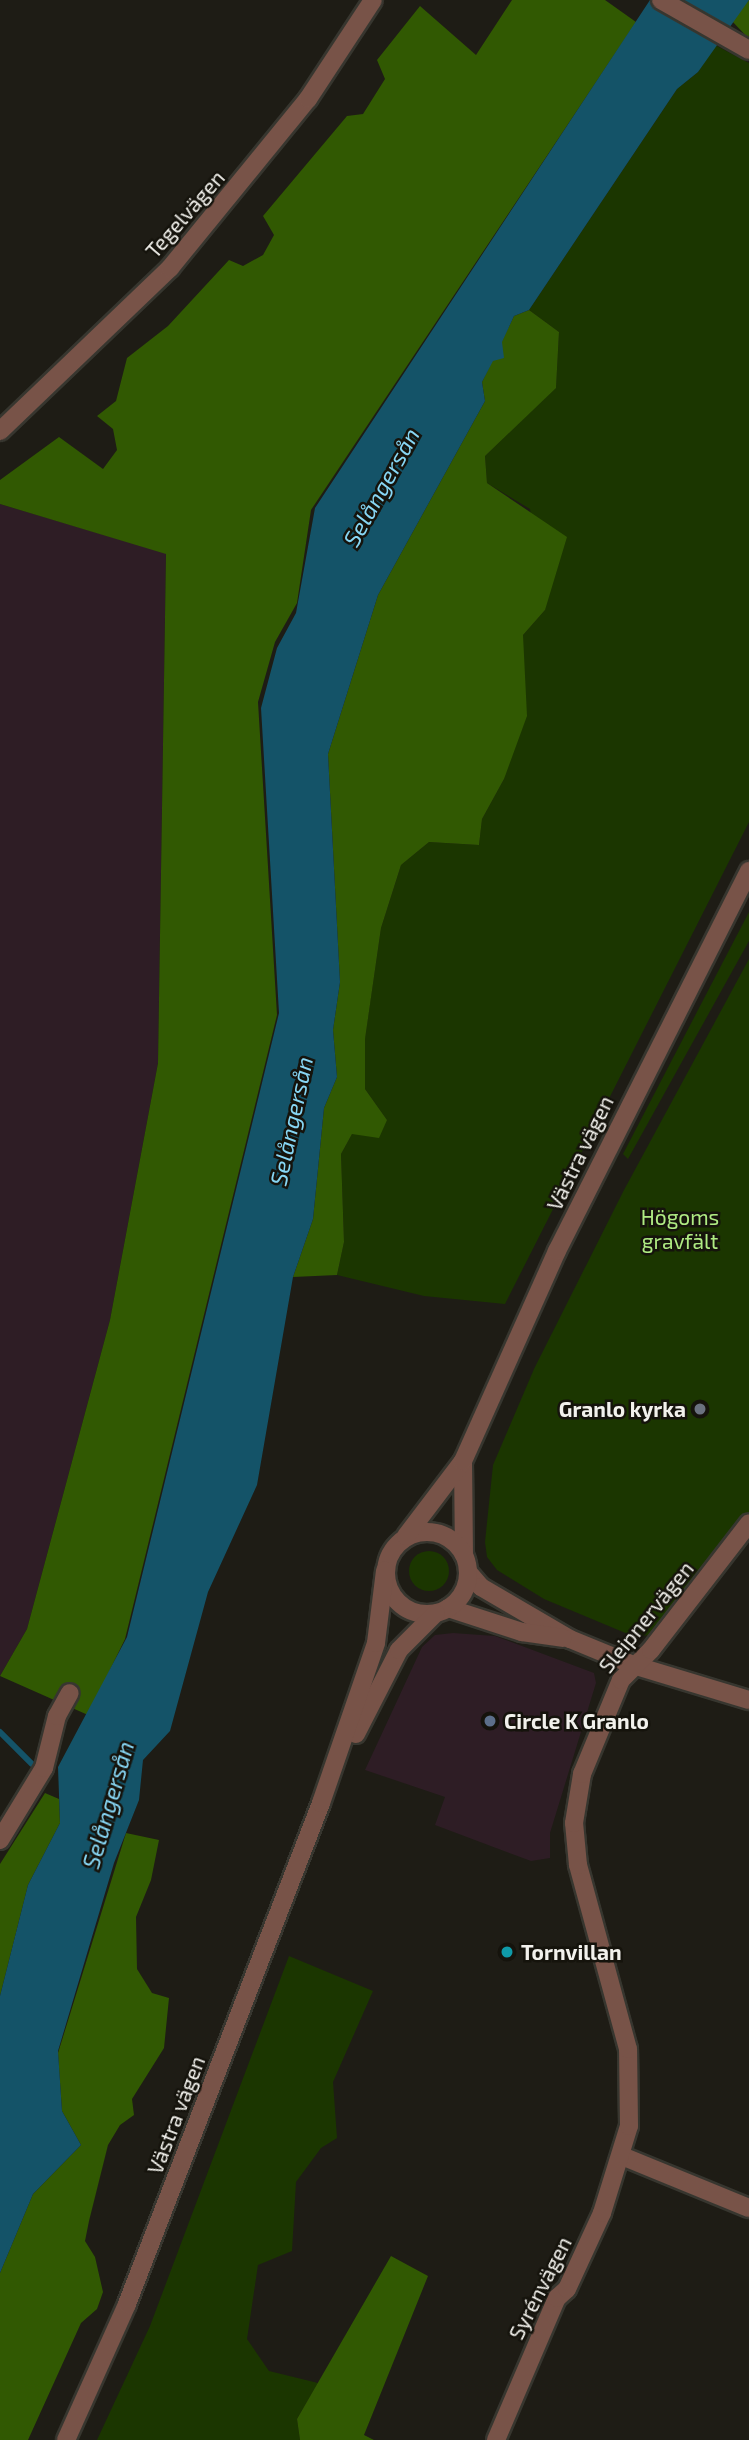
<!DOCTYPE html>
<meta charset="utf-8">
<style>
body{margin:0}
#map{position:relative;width:749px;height:2440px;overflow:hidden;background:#1e1c15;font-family:"Exo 2",sans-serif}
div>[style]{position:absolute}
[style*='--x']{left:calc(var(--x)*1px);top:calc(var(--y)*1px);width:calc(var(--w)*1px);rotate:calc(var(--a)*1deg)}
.commercial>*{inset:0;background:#2e1d25}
.green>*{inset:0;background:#1b3600}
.round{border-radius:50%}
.forest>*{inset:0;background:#315902}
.water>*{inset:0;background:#145368}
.stream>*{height:6px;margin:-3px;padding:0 3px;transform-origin:3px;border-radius:3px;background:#145368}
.roads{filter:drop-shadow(2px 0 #37362f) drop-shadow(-2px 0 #37362f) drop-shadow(0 2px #37362f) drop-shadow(0 -2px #37362f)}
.minor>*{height:18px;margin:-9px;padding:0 9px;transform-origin:9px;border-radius:9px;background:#785348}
.tertiary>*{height:18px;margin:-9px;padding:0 9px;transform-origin:9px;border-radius:9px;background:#785348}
.tertiary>.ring{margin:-9px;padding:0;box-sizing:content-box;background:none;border:18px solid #785348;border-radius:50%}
.dots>*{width:19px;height:19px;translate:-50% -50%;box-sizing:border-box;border:4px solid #15130c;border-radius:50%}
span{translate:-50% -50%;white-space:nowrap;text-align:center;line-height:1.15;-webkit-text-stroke:5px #15130c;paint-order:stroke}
.street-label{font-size:21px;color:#f2f1ec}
.park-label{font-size:21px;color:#afeb83}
.poi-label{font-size:21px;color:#f2f1ec;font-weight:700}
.right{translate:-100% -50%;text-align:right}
.left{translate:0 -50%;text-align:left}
.water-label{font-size:23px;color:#87d6f4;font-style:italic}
</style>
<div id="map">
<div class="commercial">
<i style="clip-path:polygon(0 504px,166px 553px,158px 1063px,110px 1320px,27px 1629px,0 1676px)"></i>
<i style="clip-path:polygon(453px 1633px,495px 1636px,594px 1673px,596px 1683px,550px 1833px,550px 1858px,531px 1861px,435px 1825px,445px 1797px,365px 1770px,422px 1647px,435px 1635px)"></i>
</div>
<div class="green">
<i style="clip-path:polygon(715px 45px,749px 63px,749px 822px,505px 1304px,424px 1296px,337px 1275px,344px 1242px,341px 1154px,352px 1134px,387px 1120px,365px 1089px,365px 1038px,381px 928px,401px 865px,429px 842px,479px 845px,482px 819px,504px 779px,523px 635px,545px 610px,530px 509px,487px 483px,485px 456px,556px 387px,559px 332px,529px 310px,677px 89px,698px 72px)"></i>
<i style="clip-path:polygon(749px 912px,749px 941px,628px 1159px,623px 1154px)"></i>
<i style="clip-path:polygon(749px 959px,749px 1512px,656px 1634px,635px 1637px,544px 1599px,497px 1570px,487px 1557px,485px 1542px,493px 1465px,534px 1369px,624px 1190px)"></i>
<i class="round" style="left:409px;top:1551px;width:40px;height:40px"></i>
<i style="clip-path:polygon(289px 1956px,373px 1991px,333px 2082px,337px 2138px,321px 2148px,296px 2182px,292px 2251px,258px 2265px,247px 2339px,269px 2371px,318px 2383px,297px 2419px,300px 2440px,97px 2440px,150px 2326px)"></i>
</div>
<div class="forest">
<i style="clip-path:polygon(512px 0,605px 0,636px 22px,311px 510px,297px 603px,275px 642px,258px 702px,277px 1015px,125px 1639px,88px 1715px,0 1676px,27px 1629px,110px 1320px,158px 1063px,166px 554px,0 504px,0 480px,59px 437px,103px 469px,117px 450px,113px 429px,97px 416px,116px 401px,127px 358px,168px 326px,229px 260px,243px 266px,263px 255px,274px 235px,263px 216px,347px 116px,363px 114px,385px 79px,377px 60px,420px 6px,476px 55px)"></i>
<i style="clip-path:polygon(749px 0,749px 39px,731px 20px)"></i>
<i style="clip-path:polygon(529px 310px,559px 332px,556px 388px,485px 456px,487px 483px,567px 537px,545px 610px,523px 635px,527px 716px,504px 779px,482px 819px,479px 845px,429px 842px,401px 865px,381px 928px,365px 1039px,365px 1089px,387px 1120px,379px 1138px,352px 1134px,341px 1154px,344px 1242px,337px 1275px,293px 1277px,313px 1219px,324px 1108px,337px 1077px,333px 1030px,340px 982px,328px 754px,378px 595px,485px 401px,482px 382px,514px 316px)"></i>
<i style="clip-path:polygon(45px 1793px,59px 1799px,60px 1823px,28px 1885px,0 1996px,0 1864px)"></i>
<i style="clip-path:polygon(126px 1833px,159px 1840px,151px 1880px,136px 1917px,137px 1969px,152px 1993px,169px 1998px,164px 2048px,132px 2099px,134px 2115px,120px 2125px,108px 2145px,89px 2221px,85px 2241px,95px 2257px,103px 2292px,97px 2309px,81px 2323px,28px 2440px,0 2440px,0 2273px,33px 2194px,81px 2145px,62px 2111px,58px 2053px)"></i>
<i style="clip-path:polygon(391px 2256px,428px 2276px,364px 2435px,374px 2440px,300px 2440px,297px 2419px)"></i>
</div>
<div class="water">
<i style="clip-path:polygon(650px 0,749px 0,698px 72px,677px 89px,529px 310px,514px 316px,502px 342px,504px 358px,493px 361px,482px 382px,485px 401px,378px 595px,328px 754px,340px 982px,333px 1030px,337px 1077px,324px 1108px,313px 1219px,293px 1277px,257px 1485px,208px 1592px,170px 1731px,143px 1760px,139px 1800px,114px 1863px,58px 2051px,62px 2111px,81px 2145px,33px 2194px,0 2273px,0 1996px,28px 1885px,60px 1823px,58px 1767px,127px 1637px,279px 1013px,261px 708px,277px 648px,296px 613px,315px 508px)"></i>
</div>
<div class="stream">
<i style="--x:0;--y:1732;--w:45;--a:45"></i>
</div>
<div class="roads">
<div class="minor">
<i style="--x:661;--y:0;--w:101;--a:29.6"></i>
<i style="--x:0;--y:431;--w:236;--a:-43.8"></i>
<i style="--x:170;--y:268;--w:218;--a:-50.8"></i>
<i style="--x:308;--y:99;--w:118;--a:-56.7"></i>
<i style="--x:468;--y:1572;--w:20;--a:49"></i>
<i style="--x:481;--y:1587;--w:103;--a:30.3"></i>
<i style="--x:570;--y:1639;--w:68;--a:22.4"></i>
<i style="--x:633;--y:1665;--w:121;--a:16.8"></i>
<i style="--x:448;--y:1608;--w:78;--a:18"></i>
<i style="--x:522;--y:1632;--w:41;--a:8.3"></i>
<i style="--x:0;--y:1840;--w:84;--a:-58.6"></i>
<i style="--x:44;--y:1768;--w:54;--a:-76"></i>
<i style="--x:57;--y:1716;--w:26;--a:-61"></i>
<i style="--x:622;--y:2156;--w:137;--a:22.3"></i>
<i style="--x:496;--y:2440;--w:155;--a:-66.8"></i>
<i style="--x:557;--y:2298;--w:13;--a:-42"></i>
<i style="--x:567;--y:2289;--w:84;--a:-65.3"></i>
<i style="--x:602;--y:2213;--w:91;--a:-72.8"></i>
<i style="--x:629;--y:2126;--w:77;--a:-90.7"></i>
<i style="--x:628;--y:2049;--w:191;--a:-105.2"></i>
<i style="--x:578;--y:1865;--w:42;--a:-95.4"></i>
<i style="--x:574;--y:1823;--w:50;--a:-80.7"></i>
<i style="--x:582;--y:1774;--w:102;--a:-67.5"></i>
<i style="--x:621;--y:1680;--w:42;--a:-45"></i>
<i style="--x:651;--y:1650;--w:160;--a:-52.3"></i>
</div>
<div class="tertiary">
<i style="--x:463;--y:1461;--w:94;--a:89.4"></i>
<i class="ring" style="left:386px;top:1532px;width:64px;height:64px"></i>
<i style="--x:406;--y:1536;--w:94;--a:-52.8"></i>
<i style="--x:463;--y:1461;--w:230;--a:-65.9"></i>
<i style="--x:557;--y:1251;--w:426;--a:-63.2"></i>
<i style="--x:356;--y:1734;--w:94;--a:-62.9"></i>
<i style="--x:399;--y:1650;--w:52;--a:-45"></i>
<i style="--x:66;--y:2440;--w:149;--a:-65.8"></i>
<i style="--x:127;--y:2304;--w:537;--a:-68.83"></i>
<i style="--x:321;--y:1803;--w:169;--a:-71"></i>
<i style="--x:376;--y:1643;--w:73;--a:-82.9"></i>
</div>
</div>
<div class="dots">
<i style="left:700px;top:1409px;background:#6b7280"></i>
<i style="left:490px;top:1721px;background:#5c6f8a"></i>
<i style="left:507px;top:1952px;background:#0f9aa8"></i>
</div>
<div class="street-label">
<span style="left:185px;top:214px;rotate:-49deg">Tegelvägen</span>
<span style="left:580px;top:1153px;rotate:-64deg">Västra vägen</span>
<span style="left:646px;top:1617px;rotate:-51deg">Sleipnervägen</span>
<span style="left:176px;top:2115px;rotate:-69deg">Västra vägen</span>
<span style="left:540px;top:2288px;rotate:-63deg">Syrénvägen</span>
</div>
<div class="park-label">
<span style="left:680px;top:1229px">Högoms<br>gravfält</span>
</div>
<div class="poi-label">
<span class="right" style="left:686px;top:1409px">Granlo kyrka</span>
<span class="left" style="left:504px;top:1721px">Circle K Granlo</span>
<span class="left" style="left:521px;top:1952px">Tornvillan</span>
</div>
<div class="water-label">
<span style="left:381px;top:487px;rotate:-61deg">Selångersån</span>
<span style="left:291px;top:1121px;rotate:-78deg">Selångersån</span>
<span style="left:108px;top:1805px;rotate:-74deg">Selångersån</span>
</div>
</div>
